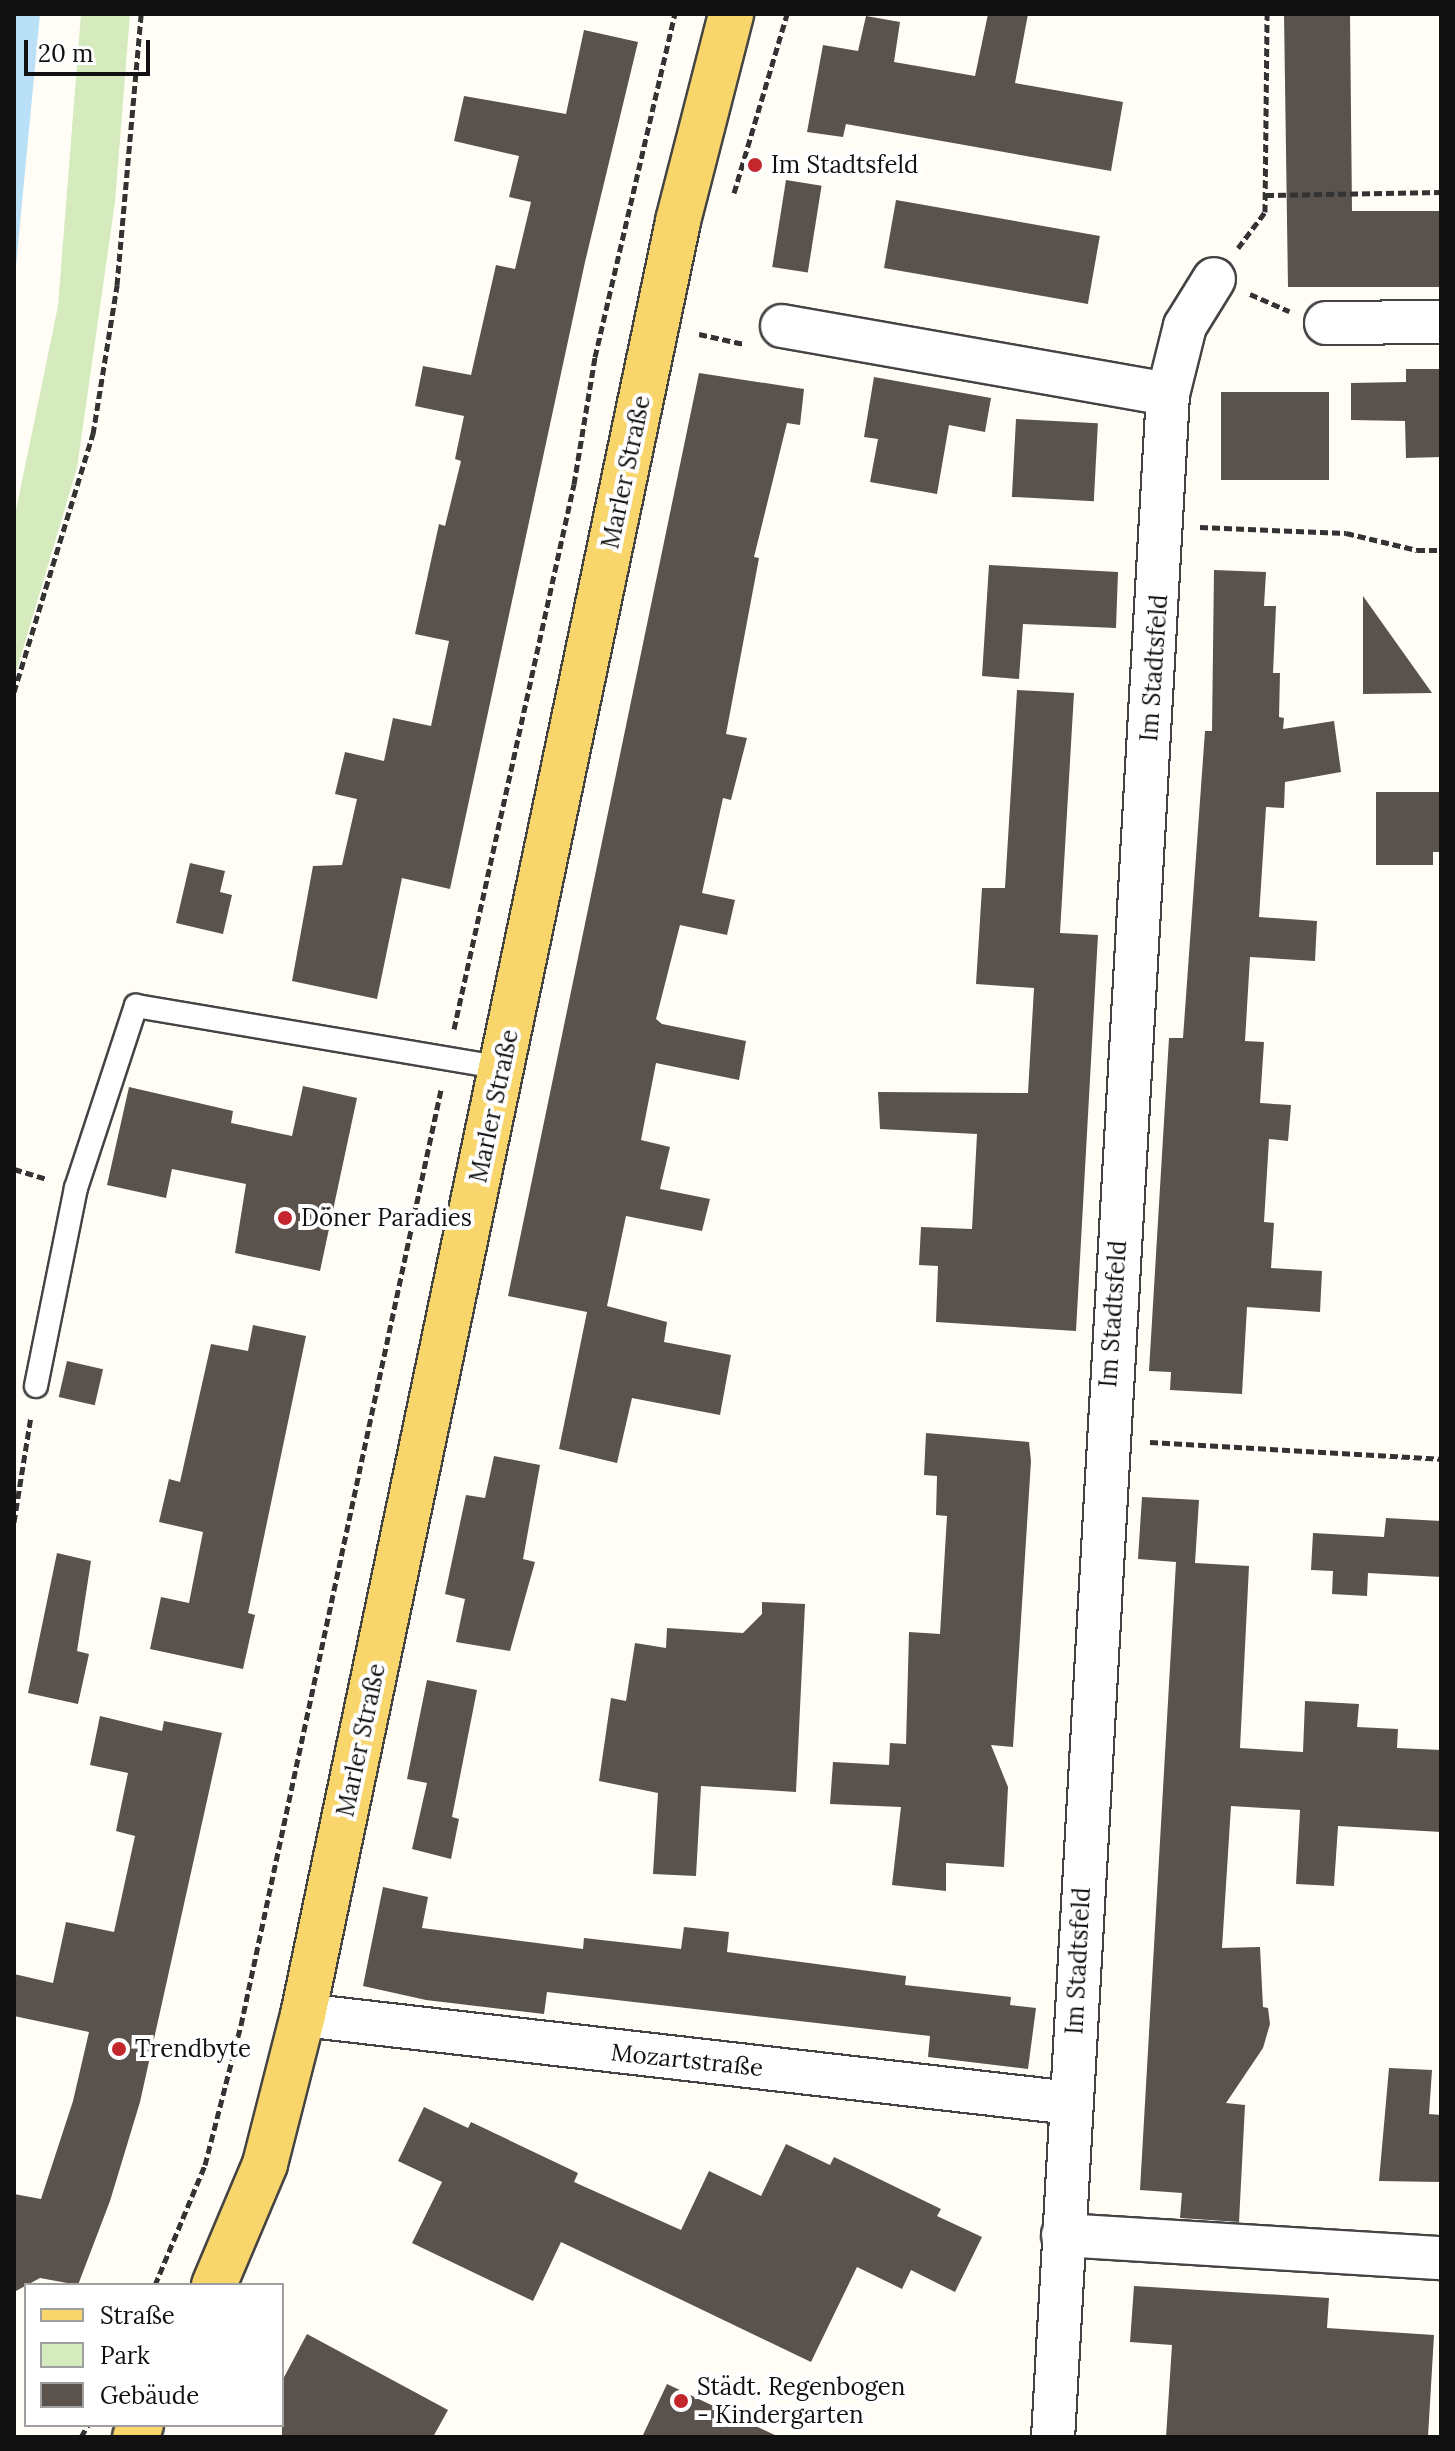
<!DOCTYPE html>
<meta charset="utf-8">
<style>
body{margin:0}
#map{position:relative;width:1455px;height:2451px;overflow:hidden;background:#fffdf5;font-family:Lora,serif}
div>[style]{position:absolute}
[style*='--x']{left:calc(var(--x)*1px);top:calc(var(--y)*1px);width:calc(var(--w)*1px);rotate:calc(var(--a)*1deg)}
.green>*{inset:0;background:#d5ebbd}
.water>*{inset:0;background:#b9e0f7}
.building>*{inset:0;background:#5a524d;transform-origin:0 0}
.path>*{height:5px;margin-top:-2.5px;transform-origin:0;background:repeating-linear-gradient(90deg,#333 0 8px,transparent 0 12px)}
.roads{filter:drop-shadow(2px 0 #444) drop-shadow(-2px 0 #444) drop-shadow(0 2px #444) drop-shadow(0 -2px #444)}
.service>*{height:22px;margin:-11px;padding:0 11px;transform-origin:11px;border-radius:11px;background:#fff}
.minor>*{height:42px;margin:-21px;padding:0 21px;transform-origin:21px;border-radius:21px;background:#fff}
.primary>*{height:44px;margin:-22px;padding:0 22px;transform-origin:22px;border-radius:22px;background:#f9d66b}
.dots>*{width:22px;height:22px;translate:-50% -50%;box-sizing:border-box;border:4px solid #fff;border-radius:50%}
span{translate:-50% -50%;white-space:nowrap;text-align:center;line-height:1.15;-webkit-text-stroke:8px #fff;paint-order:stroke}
.poi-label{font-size:24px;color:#111}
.left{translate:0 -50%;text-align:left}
.street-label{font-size:24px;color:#111}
.frame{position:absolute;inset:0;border:16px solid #111;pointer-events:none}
.legend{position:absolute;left:24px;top:2283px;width:260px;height:144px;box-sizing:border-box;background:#fff;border:2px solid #a0a0a0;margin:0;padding:10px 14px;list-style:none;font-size:24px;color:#111}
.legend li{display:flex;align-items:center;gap:16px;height:40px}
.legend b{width:40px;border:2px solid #a0a0a0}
.scale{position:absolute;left:24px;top:40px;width:126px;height:36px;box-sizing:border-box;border:4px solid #111;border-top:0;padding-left:10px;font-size:24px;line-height:28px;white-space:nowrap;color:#111;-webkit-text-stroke:6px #fff;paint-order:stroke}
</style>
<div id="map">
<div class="green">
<i style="clip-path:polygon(81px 14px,130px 14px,115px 202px,77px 468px,14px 679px,14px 520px,58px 306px)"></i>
</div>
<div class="water">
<i style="clip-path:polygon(14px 14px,40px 14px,14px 287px)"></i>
</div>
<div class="building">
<i style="clip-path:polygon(988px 14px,1028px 14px,1015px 83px,1123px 102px,1111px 171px,846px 124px,843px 137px,807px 132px,823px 45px,858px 51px,866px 16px,900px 22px,894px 62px,975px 76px)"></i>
<i style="clip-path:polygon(1284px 14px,1350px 14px,1352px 211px,1441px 211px,1441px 287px,1288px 287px)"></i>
<i style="clip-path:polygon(584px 30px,638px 42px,585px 262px,450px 889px,402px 878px,377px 999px,292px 981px,313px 866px,342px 865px,357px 799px,335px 794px,345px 752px,384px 761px,393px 718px,431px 726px,449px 641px,415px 634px,439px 524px,445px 526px,461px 461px,455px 459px,464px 416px,415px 406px,423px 366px,471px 375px,496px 265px,515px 269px,531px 202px,509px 197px,519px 156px,454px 141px,464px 96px,566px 114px)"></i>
<i style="left:786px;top:180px;width:36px;height:88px;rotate:9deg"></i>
<i style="left:896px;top:200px;width:207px;height:69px;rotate:10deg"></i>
<i style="clip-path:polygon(1406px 369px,1441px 369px,1441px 457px,1406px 458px,1405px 421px,1351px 420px,1351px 383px,1406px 382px)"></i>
<i style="clip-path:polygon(699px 373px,804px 389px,800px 425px,787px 423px,754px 557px,759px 558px,726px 734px,747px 738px,731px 800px,723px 798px,702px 893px,735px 900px,727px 935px,680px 925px,656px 1019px,662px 1024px,746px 1041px,739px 1080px,656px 1063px,641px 1140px,670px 1147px,660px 1189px,710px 1199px,702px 1231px,626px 1216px,607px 1306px,667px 1322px,664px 1342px,731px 1355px,720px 1415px,632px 1398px,617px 1463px,559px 1449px,587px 1312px,508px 1296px)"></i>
<i style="clip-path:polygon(874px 377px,991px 398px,985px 432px,949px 425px,937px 494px,870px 482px,878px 439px,864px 437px)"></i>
<i style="left:1221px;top:392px;width:108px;height:88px"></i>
<i style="left:1016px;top:419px;width:82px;height:78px;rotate:3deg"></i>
<i style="clip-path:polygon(989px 565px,1118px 572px,1116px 628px,1023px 624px,1019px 679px,982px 676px)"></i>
<i style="clip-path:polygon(1214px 570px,1266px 572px,1264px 606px,1276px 606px,1273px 673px,1280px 673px,1279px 717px,1284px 718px,1283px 729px,1334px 721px,1341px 772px,1285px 782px,1284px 808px,1266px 807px,1259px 917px,1317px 921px,1315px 961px,1250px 957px,1245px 1041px,1264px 1042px,1260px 1103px,1291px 1105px,1288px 1141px,1269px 1139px,1264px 1222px,1274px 1223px,1271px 1268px,1322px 1271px,1320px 1312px,1247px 1307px,1242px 1394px,1170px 1390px,1171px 1372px,1149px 1371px,1169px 1038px,1183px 1038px,1205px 731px,1212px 731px)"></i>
<i style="clip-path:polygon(1363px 596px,1432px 693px,1363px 694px)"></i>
<i style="clip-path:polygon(1017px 690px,1074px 693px,1060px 933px,1098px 935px,1076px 1331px,936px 1322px,938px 1266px,919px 1265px,921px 1227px,972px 1229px,977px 1134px,880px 1129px,878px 1092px,1028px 1093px,1034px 988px,976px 984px,982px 888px,1005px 888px)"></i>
<i style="clip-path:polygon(1376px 792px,1441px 792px,1441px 852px,1433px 852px,1433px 865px,1376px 865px)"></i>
<i style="clip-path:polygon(190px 863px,225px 871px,220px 892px,232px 895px,223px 934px,176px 923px)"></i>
<i style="clip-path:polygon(303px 1086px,357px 1098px,320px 1271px,235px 1253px,246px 1184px,172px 1169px,166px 1198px,107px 1185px,129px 1087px,233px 1111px,231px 1123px,292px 1136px)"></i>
<i style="clip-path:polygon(253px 1325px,306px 1336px,248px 1613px,255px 1615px,243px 1669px,150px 1649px,161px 1597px,189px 1603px,203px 1532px,159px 1522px,169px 1479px,180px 1482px,211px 1344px,248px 1351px)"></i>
<i style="left:67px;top:1361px;width:37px;height:37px;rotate:13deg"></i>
<i style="clip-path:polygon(926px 1433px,1029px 1442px,1031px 1461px,1013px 1747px,991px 1745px,1008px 1787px,1004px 1867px,946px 1863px,946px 1891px,892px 1885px,901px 1807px,830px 1804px,833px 1762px,889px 1765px,890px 1743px,906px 1744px,909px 1632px,940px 1634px,947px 1516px,936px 1515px,937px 1476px,924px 1475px)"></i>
<i style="clip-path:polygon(494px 1456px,540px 1465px,523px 1559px,535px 1562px,510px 1651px,456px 1642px,465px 1599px,445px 1594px,466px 1495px,485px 1498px)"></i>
<i style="clip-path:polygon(1142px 1497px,1199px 1500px,1195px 1563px,1249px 1566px,1240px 1748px,1303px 1752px,1305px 1701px,1359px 1704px,1357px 1727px,1398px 1729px,1397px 1748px,1441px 1750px,1441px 1832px,1338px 1826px,1334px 1886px,1296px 1884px,1300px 1810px,1231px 1806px,1222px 1948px,1260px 1947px,1263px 2007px,1268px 2008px,1270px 2024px,1263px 2048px,1226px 2103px,1245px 2105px,1239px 2222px,1180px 2218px,1182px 2193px,1140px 2190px,1176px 1562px,1138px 1559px)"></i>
<i style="clip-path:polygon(1386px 1518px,1441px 1521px,1441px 1577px,1368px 1573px,1367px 1596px,1332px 1594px,1333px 1571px,1311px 1570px,1313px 1533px,1384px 1537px)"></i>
<i style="clip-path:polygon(57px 1553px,91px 1561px,77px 1651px,89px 1654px,78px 1704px,28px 1693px)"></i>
<i style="clip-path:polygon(762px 1602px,805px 1604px,796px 1792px,701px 1786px,696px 1876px,653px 1874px,658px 1793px,599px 1781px,611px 1698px,626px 1701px,635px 1643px,666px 1648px,667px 1628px,743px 1633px,762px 1614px)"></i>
<i style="clip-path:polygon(427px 1680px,477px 1690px,452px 1817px,459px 1819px,451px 1859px,412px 1849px,427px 1783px,407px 1779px)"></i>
<i style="clip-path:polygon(100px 1716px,162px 1731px,164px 1721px,222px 1733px,140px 2102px,110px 2201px,78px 2285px,40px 2278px,14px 2292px,14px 2194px,41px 2199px,73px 2101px,89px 2032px,14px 2016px,14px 1974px,53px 1983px,66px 1922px,114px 1932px,135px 1836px,116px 1831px,128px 1773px,90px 1765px)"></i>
<i style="clip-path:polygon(383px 1887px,428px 1897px,422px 1928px,583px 1949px,584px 1938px,681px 1949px,684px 1927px,729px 1932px,727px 1952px,906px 1976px,905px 1985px,1011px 1997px,1010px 2005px,1036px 2008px,1028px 2069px,928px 2057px,930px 2036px,547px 1992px,544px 2014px,426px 2000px,363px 1986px)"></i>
<i style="clip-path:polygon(1389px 2068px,1432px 2070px,1429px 2114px,1441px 2115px,1441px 2182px,1379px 2181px)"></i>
<i style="clip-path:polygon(424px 2107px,468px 2128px,471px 2122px,578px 2173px,574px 2182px,681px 2230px,709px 2171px,761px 2196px,786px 2144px,830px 2165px,834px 2157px,941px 2209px,937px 2216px,982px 2237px,955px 2292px,911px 2270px,902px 2289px,857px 2267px,811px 2362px,561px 2242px,533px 2301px,412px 2243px,442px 2182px,398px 2161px)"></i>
<i style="clip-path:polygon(1134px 2286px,1329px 2298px,1327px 2328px,1434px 2335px,1428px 2437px,1166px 2437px,1172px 2345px,1130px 2342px)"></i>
<i style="clip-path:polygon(307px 2334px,448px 2410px,433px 2437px,282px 2437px,282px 2381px)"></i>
<i style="clip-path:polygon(667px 2384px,779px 2437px,642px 2437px)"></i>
</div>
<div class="path">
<i style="--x:734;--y:193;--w:187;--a:-73.5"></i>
<i style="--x:1266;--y:195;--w:175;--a:-1"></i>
<i style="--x:1238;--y:248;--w:45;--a:-53.1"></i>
<i style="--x:1265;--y:212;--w:198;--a:-89.4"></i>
<i style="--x:1250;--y:294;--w:43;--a:23.6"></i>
<i style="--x:699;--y:334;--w:46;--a:12.5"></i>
<i style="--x:1200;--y:527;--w:146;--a:2.4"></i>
<i style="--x:1346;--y:533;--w:73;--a:13.5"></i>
<i style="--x:1417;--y:550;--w:24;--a:0"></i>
<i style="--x:14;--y:692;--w:270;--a:-73"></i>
<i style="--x:93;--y:434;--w:151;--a:-80.8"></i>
<i style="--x:117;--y:285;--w:272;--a:-84.9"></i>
<i style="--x:454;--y:1029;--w:558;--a:-77.58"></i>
<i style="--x:574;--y:484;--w:129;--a:-80.6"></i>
<i style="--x:595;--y:357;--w:352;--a:-76.9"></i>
<i style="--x:14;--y:1169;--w:34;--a:17"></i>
<i style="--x:1150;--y:1442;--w:291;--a:3.3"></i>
<i style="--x:14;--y:1522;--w:107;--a:-80.9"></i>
<i style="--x:155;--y:2285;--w:130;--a:-67.4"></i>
<i style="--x:205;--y:2165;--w:145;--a:-75.6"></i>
<i style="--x:241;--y:2025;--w:956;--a:-77.93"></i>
<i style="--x:81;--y:2437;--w:14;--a:-60"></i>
</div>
<div class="roads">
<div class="service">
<i style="--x:36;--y:1386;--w:202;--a:-78.6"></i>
<i style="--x:76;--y:1188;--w:192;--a:-71.8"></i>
<i style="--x:136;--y:1006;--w:371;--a:9.6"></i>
</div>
<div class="minor">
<i style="--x:1326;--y:323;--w:115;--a:-0.5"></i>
<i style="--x:782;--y:326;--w:392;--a:10"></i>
<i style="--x:1168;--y:394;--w:2046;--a:93.22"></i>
<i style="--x:1168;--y:394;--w:70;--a:-76"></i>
<i style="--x:1185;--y:326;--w:55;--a:-58.3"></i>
<i style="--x:303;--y:2015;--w:773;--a:6.54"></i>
<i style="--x:1063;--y:2235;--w:379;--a:3.5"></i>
</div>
<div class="primary">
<i style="--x:214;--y:2285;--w:131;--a:-67.1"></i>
<i style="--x:265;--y:2164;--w:154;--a:-75.7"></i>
<i style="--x:303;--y:2015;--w:1833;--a:-78.19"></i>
<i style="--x:678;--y:221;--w:214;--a:-75.6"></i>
<i style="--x:135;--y:2437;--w:13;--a:-63"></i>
</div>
</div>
<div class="dots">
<i style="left:755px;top:165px;background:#c4262e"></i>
<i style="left:285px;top:1218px;background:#c4262e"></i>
<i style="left:119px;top:2049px;background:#c4262e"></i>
<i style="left:681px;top:2401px;background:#c4262e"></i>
</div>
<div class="poi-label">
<span class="left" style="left:771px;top:165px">Im Stadtsfeld</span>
<span class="left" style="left:301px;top:1218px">Döner Paradies</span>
<span class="left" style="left:135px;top:2049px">Trendbyte</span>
<span class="left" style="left:697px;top:2401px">Städt. Regenbogen<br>- Kindergarten</span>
</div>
<div class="street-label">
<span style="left:626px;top:472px;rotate:-78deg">Marler Straße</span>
<span style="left:1154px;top:668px;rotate:-86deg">Im Stadtsfeld</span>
<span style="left:494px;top:1106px;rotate:-78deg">Marler Straße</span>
<span style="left:1113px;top:1314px;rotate:-86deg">Im Stadtsfeld</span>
<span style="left:361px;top:1740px;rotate:-78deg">Marler Straße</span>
<span style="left:1078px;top:1961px;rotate:-87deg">Im Stadtsfeld</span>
<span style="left:687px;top:2060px;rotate:6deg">Mozartstraße</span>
</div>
<div class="frame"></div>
<ul class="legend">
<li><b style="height:10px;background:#f9d66b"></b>Straße</li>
<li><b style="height:22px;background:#d5ebbd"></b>Park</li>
<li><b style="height:22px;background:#5a524d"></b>Gebäude</li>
</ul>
<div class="scale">20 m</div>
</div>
